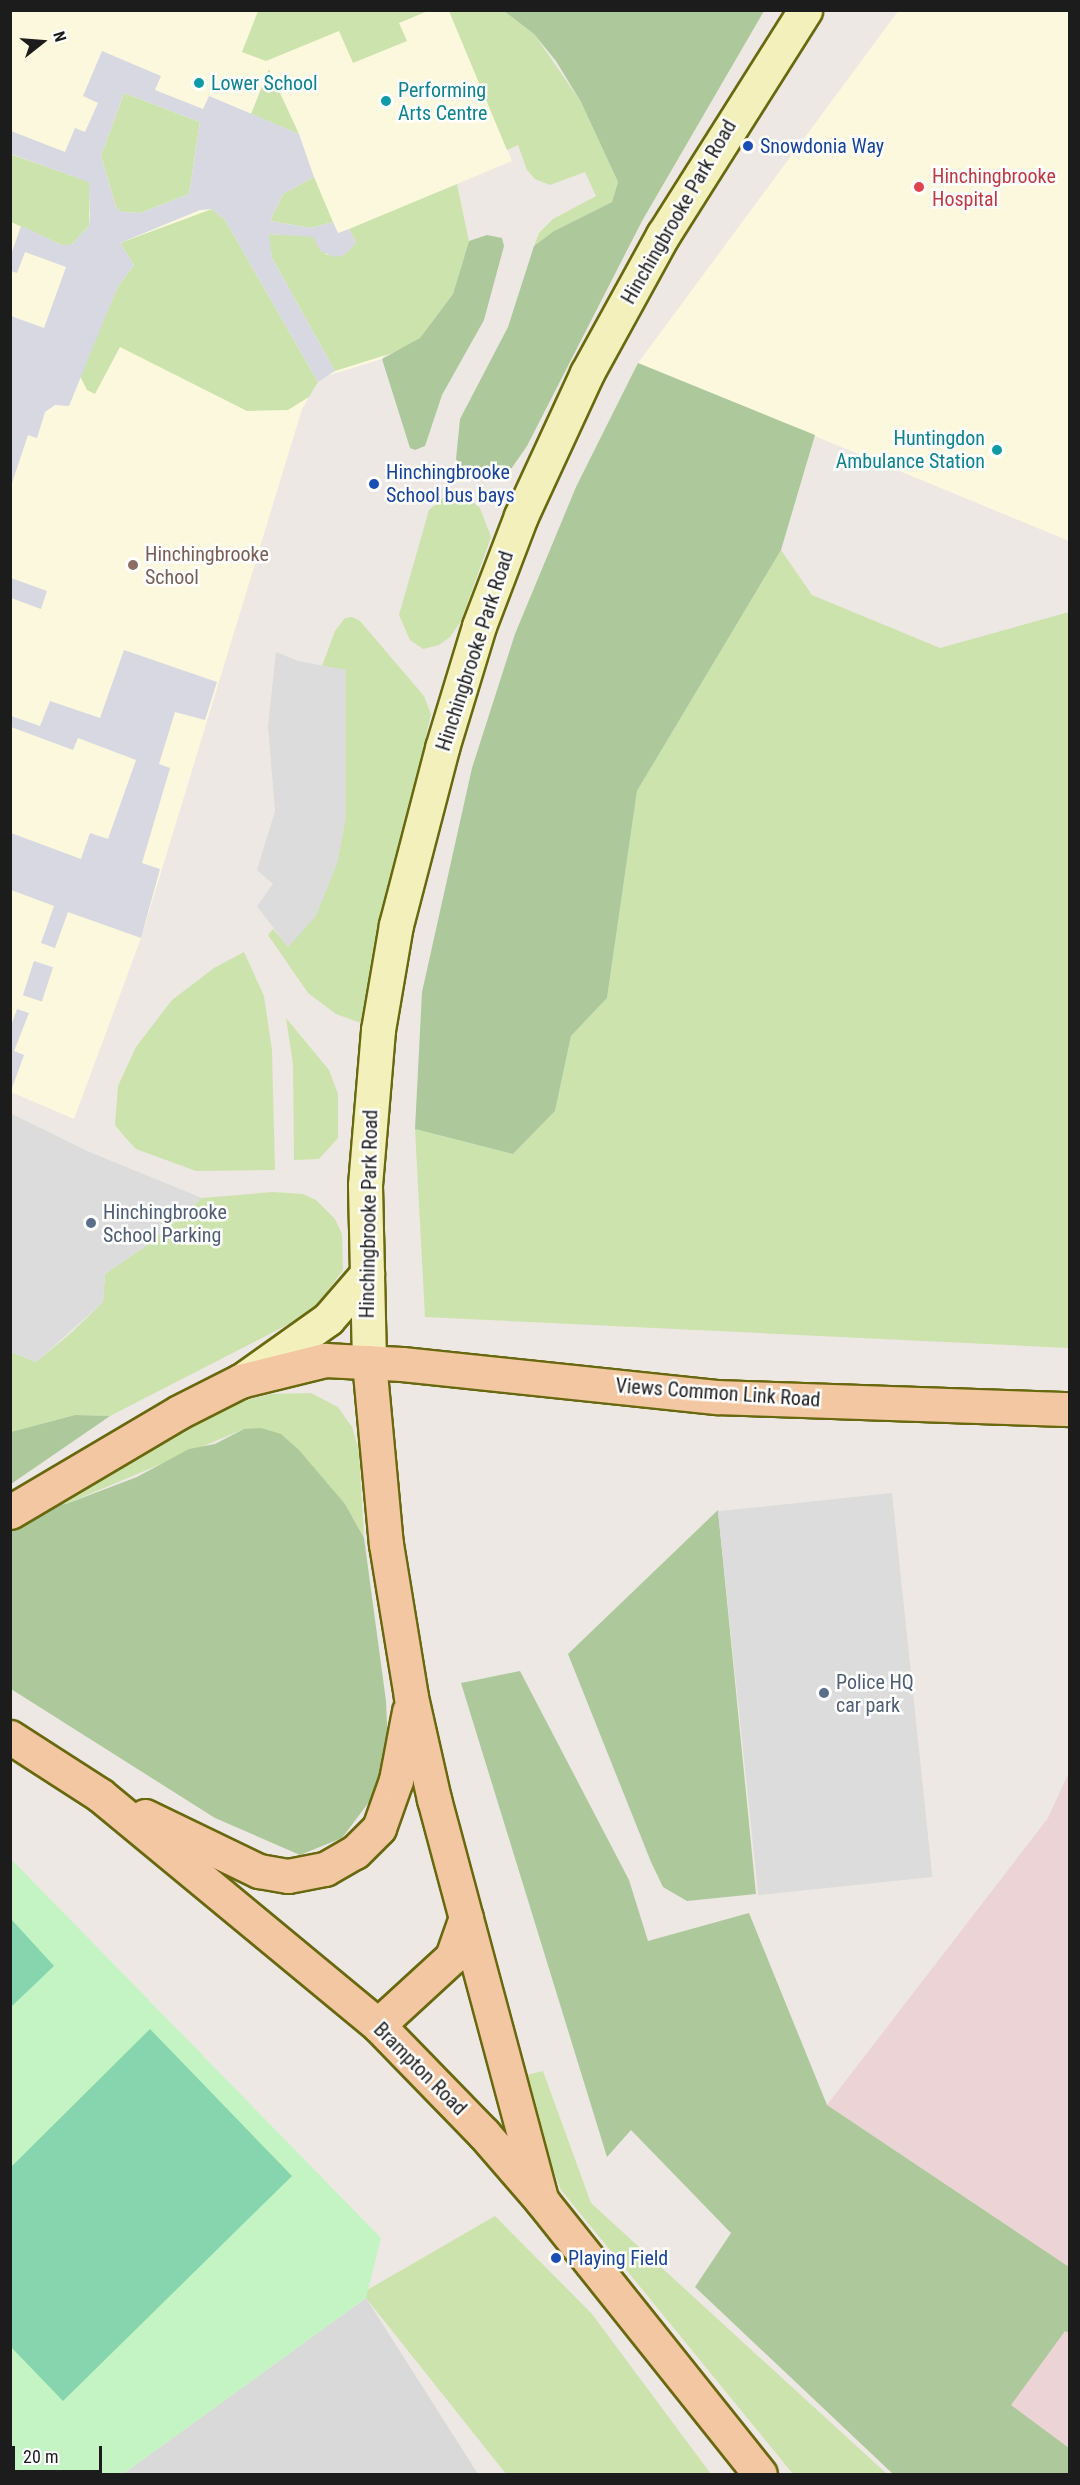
<!DOCTYPE html>
<style>
body{margin:0}
#map{position:relative;width:1080px;height:2485px;overflow:hidden;background:#ede8e3;font-family:"Roboto Condensed",sans-serif}
div>[style]{position:absolute}
[style*='--x']{left:calc(var(--x)*1px);top:calc(var(--y)*1px);width:calc(var(--w)*1px);rotate:calc(var(--a)*1deg)}
.residential>*{inset:0;background:#dad9d9}
.commercial>*{inset:0;background:#ecd3d5}
.education>*{inset:0;background:#fcf8dd}
.grass>*{inset:0;background:#cde3ad}
.forest>*{inset:0;background:#adc89b}
.park>*{inset:0;background:#c4f4c3}
.pitch>*{inset:0;background:#87d5af}
.parking>*{inset:0;background:#dcdcdc;transform-origin:0 0}
.plaza>*{inset:0;background:#d7d8e2;transform-origin:0 0}
.roads{filter:drop-shadow(2px 0 #68680e) drop-shadow(-2px 0 #68680e) drop-shadow(0 2px #68680e) drop-shadow(0 -2px #68680e)}
.secondary>*{height:33px;margin:-16.5px;padding:0 16.5px;transform-origin:16.5px;border-radius:16.5px;background:#f3f0bb}
.primary>*{height:33px;margin:-16.5px;padding:0 16.5px;transform-origin:16.5px;border-radius:16.5px;background:#f3c7a2}
.dots>*{width:16px;height:16px;translate:-50% -50%;box-sizing:border-box;border:3px solid #fff;border-radius:50%}
span{translate:-50% -50%;white-space:nowrap;text-align:center;line-height:1.15;-webkit-text-stroke:5px #fff;paint-order:stroke}
.culture-label{font-size:20px;color:#0d838f}
.left{translate:0 -50%;text-align:left}
.right{translate:-100% -50%;text-align:right}
.transit-label{font-size:20px;color:#164399}
.health-label{font-size:20px;color:#be3a42}
.street-label{font-size:20px;color:#1c1c1c}
.education-label{font-size:20px;color:#785e54}
.service-label{font-size:20px;color:#4e5e75}
.frame{position:absolute;inset:0;border:12px solid #1c1c1c;pointer-events:none}
.north{position:absolute;left:12px;top:12px;width:60px;height:60px;-webkit-text-stroke:4px #fff;paint-order:stroke;rotate:73deg;font-size:16px;font-weight:700;line-height:24px;text-align:center;color:#1c1c1c}
.north::after{content:'';display:block;margin:auto;width:21px;height:27px;background:#1c1c1c;clip-path:polygon(50% 0,100% 100%,50% 72%,0 100%)}
.scale{position:absolute;left:12px;top:2446px;width:90px;height:27px;box-sizing:border-box;border:3px solid #1c1c1c;border-top:0;padding-left:8px;font-size:18px;line-height:21px;white-space:nowrap;color:#1c1c1c;-webkit-text-stroke:4px #fff;paint-order:stroke}
</style>
<div id="map">
<div class="residential">
<i style="clip-path:polygon(366px 2298px,478px 2474px,123px 2474px)"></i>
</div>
<div class="commercial">
<i style="clip-path:polygon(1069px 1772px,1069px 2267px,827px 2105px,1048px 1818px)"></i>
<i style="clip-path:polygon(1065px 2330px,1069px 2333px,1069px 2448px,1010px 2405px)"></i>
</div>
<div class="education">
<i style="clip-path:polygon(899px 10px,1069px 11px,1069px 541px,638px 363px)"></i>
<i style="clip-path:polygon(10px 11px,449px 11px,512px 161px,457px 184px,469px 241px,382px 359px,320px 378px,302px 409px,141px 938px,74px 1119px,11px 1092px)"></i>
</div>
<div class="grass">
<i style="clip-path:polygon(258px 11px,258px 10px,428px 11px,399px 23px,407px 41px,353px 63px,339px 31px,266px 61px,242px 52px)"></i>
<i style="clip-path:polygon(449px 11px,504px 11px,534px 34px,581px 102px,618px 182px,612px 202px,554px 231px,534px 246px,539px 233px,553px 219px,596px 196px,585px 172px,550px 185px,535px 179px,527px 170px,518px 145px,507px 150px)"></i>
<i style="clip-path:polygon(269px 69px,299px 134px,251px 114px)"></i>
<i style="clip-path:polygon(124px 93px,200px 122px,189px 194px,140px 213px,121px 212px,116px 207px,101px 156px)"></i>
<i style="clip-path:polygon(10px 154px,90px 182px,89px 226px,71px 245px,62px 245px,11px 222px)"></i>
<i style="clip-path:polygon(314px 177px,333px 222px,311px 228px,270px 221px,283px 194px)"></i>
<i style="clip-path:polygon(457px 184px,469px 241px,453px 294px,420px 338px,402px 350px,335px 371px,272px 258px,268px 234px,314px 236px,327px 255px,356px 243px,349px 229px)"></i>
<i style="clip-path:polygon(212px 209px,225px 220px,318px 382px,309px 397px,288px 410px,247px 411px,120px 347px,95px 394px,87px 390px,80px 376px,84px 366px,118px 286px,134px 265px,120px 243px)"></i>
<i style="clip-path:polygon(446px 495px,469px 499px,480px 508px,491px 537px,461px 621px,450px 637px,439px 645px,423px 649px,410px 640px,399px 615px,429px 510px)"></i>
<i style="clip-path:polygon(781px 550px,812px 595px,940px 648px,1069px 612px,1069px 1348px,425px 1317px,415px 1129px,513px 1154px,555px 1111px,571px 1036px,607px 998px,637px 791px)"></i>
<i style="clip-path:polygon(352px 617px,360px 621px,424px 696px,431px 714px,361px 1023px,336px 1014px,308px 993px,268px 935px,273px 929px,288px 946px,346px 670px,322px 666px,335px 631px,345px 618px)"></i>
<i style="clip-path:polygon(244px 952px,264px 996px,272px 1050px,275px 1170px,196px 1171px,136px 1149px,124px 1136px,115px 1125px,118px 1086px,136px 1047px,172px 1000px,214px 968px)"></i>
<i style="clip-path:polygon(286px 1018px,329px 1070px,338px 1094px,338px 1138px,319px 1159px,294px 1160px,293px 1064px)"></i>
<i style="clip-path:polygon(273px 1192px,303px 1194px,316px 1200px,335px 1219px,342px 1234px,343px 1270px,319px 1303px,289px 1324px,110px 1416px,75px 1415px,11px 1432px,11px 1352px,36px 1362px,71px 1333px,103px 1302px,105px 1274px,143px 1248px,202px 1198px)"></i>
<i style="clip-path:polygon(311px 1393px,338px 1407px,352px 1427px,359px 1451px,364px 1538px,345px 1504px,328px 1486px,244px 1429px,66px 1504px,31px 1508px,223px 1406px,271px 1394px)"></i>
<i style="clip-path:polygon(543px 2071px,591px 2203px,887px 2474px,793px 2474px,561px 2190px,543px 2145px,526px 2075px)"></i>
<i style="clip-path:polygon(495px 2216px,592px 2314px,711px 2474px,506px 2474px,362px 2293px)"></i>
</div>
<div class="forest">
<i style="clip-path:polygon(504px 11px,764px 11px,642px 221px,527px 446px,511px 469px,486px 478px,461px 466px,456px 459px,460px 419px,508px 327px,534px 246px,554px 231px,612px 202px,618px 182px,581px 102px,556px 61px,534px 34px)"></i>
<i style="clip-path:polygon(487px 235px,502px 238px,504px 246px,484px 320px,442px 395px,425px 446px,415px 450px,410px 448px,382px 359px,420px 338px,453px 294px,469px 241px)"></i>
<i style="clip-path:polygon(638px 363px,815px 435px,781px 550px,637px 791px,607px 998px,571px 1036px,555px 1111px,513px 1154px,415px 1129px,422px 992px,472px 768px,515px 634px,576px 487px)"></i>
<i style="clip-path:polygon(75px 1415px,110px 1416px,11px 1484px,11px 1432px)"></i>
<i style="clip-path:polygon(261px 1428px,281px 1434px,299px 1450px,345px 1504px,364px 1538px,386px 1701px,388px 1745px,372px 1798px,342px 1838px,300px 1855px,215px 1818px,11px 1689px,10px 1522px,31px 1508px,66px 1504px,137px 1477px,189px 1449px,215px 1444px,244px 1429px)"></i>
<i style="clip-path:polygon(718px 1510px,756px 1894px,687px 1901px,663px 1887px,651px 1862px,568px 1654px)"></i>
<i style="clip-path:polygon(520px 1671px,629px 1880px,648px 1941px,749px 1913px,827px 2105px,1069px 2267px,1069px 2333px,1065px 2331px,1011px 2405px,1069px 2448px,1069px 2474px,893px 2474px,695px 2287px,731px 2233px,631px 2130px,607px 2157px,461px 1683px)"></i>
</div>
<div class="park">
<i style="clip-path:polygon(10px 1858px,381px 2238px,366px 2298px,123px 2474px,11px 2474px)"></i>
</div>
<div class="pitch">
<i style="clip-path:polygon(11px 1919px,54px 1966px,11px 2007px)"></i>
<i style="clip-path:polygon(150px 2029px,292px 2176px,63px 2401px,11px 2347px,11px 2167px)"></i>
</div>
<div class="parking">
<i style="clip-path:polygon(276px 652px,298px 661px,346px 670px,346px 818px,337px 864px,316px 916px,288px 947px,257px 906px,273px 884px,257px 870px,275px 811px,268px 726px)"></i>
<i style="clip-path:polygon(10px 1113px,87px 1151px,202px 1198px,143px 1248px,105px 1274px,103px 1302px,36px 1362px,11px 1352px)"></i>
<i style="left:892px;top:1493px;width:386px;height:175px;rotate:84deg"></i>
</div>
<div class="plaza">
<i style="clip-path:polygon(evenodd,102px 51px,161px 76px,155px 90px,203px 109px,209px 96px,299px 134px,314px 177px,283px 194px,270px 221px,311px 228px,333px 222px,338px 233px,349px 229px,356px 243px,345px 255px,334px 257px,321px 251px,313px 237px,269px 234px,272px 258px,335px 371px,318px 382px,225px 220px,212px 209px,200px 210px,120px 243px,134px 265px,118px 286px,69px 406px,55px 405px,45px 412px,37px 438px,28px 435px,11px 486px,11px 316px,44px 328px,66px 267px,25px 252px,17px 273px,11px 271px,11px 255px,21px 226px,62px 245px,71px 245px,89px 226px,90px 215px,89px 182px,11px 154px,11px 131px,65px 152px,75px 128px,85px 132px,98px 103px,83px 96px,102px 51px,124px 93px,200px 122px,189px 194px,140px 213px,121px 212px,116px 207px,101px 156px,124px 93px)"></i>
<i style="clip-path:polygon(11px 578px,47px 591px,41px 609px,11px 598px)"></i>
<i style="clip-path:polygon(124px 650px,217px 682px,205px 720px,175px 712px,159px 764px,170px 768px,142px 863px,160px 869px,141px 938px,68px 912px,55px 948px,41px 943px,54px 906px,11px 890px,11px 833px,81px 859px,90px 833px,108px 839px,136px 760px,78px 738px,73px 750px,11px 727px,11px 716px,40px 726px,50px 701px,100px 718px)"></i>
<i style="left:34px;top:961px;width:20px;height:36px;rotate:18deg"></i>
<i style="clip-path:polygon(17px 1009px,29px 1013px,14px 1051px,24px 1055px,11px 1091px,11px 1026px)"></i>
</div>
<div class="roads">
<div class="secondary">
<i style="--x:369;--y:1362;--w:177;--a:-91.3"></i>
<i style="--x:365;--y:1185;--w:156;--a:-85.2"></i>
<i style="--x:378;--y:1030;--w:107;--a:-80.3"></i>
<i style="--x:396;--y:925;--w:183;--a:-75.4"></i>
<i style="--x:442;--y:748;--w:127;--a:-73.1"></i>
<i style="--x:479;--y:626;--w:118;--a:-69.1"></i>
<i style="--x:521;--y:516;--w:157;--a:-65.2"></i>
<i style="--x:587;--y:373;--w:158;--a:-61.2"></i>
<i style="--x:663;--y:235;--w:266;--a:-57.7"></i>
<i style="--x:241;--y:1381;--w:107;--a:-35.5"></i>
<i style="--x:328;--y:1319;--w:60;--a:-49.1"></i>
</div>
<div class="primary">
<i style="--x:369;--y:1362;--w:183;--a:84.7"></i>
<i style="--x:386;--y:1544;--w:155;--a:80.7"></i>
<i style="--x:411;--y:1697;--w:105;--a:77.3"></i>
<i style="--x:434;--y:1799;--w:410;--a:75"></i>
<i style="--x:10;--y:1512;--w:196;--a:-30.6"></i>
<i style="--x:179;--y:1412;--w:68;--a:-26.9"></i>
<i style="--x:240;--y:1381;--w:88;--a:-13.9"></i>
<i style="--x:325;--y:1360;--w:77;--a:3"></i>
<i style="--x:402;--y:1364;--w:318;--a:6"></i>
<i style="--x:718;--y:1397;--w:352;--a:2"></i>
<i style="--x:10;--y:1737;--w:107;--a:32.8"></i>
<i style="--x:100;--y:1795;--w:361;--a:39.6"></i>
<i style="--x:378;--y:2025;--w:152;--a:45.8"></i>
<i style="--x:484;--y:2134;--w:89;--a:49.1"></i>
<i style="--x:542;--y:2201;--w:349;--a:51.4"></i>
<i style="--x:145;--y:1816;--w:127;--a:25.8"></i>
<i style="--x:259;--y:1871;--w:29;--a:10"></i>
<i style="--x:288;--y:1876;--w:38;--a:-11"></i>
<i style="--x:325;--y:1869;--w:34;--a:-30"></i>
<i style="--x:355;--y:1852;--w:34;--a:-45"></i>
<i style="--x:379;--y:1828;--w:51;--a:-70.5"></i>
<i style="--x:396;--y:1780;--w:70;--a:-79.3"></i>
<i style="--x:378;--y:2025;--w:100;--a:-42.6"></i>
<i style="--x:452;--y:1957;--w:42;--a:-70.7"></i>
</div>
</div>
<div class="dots">
<i style="left:199px;top:83px;background:#0f9aa8"></i>
<i style="left:386px;top:101px;background:#0f9aa8"></i>
<i style="left:748px;top:146px;background:#1a4fb4"></i>
<i style="left:919px;top:187px;background:#e0444e"></i>
<i style="left:997px;top:450px;background:#0f9aa8"></i>
<i style="left:374px;top:484px;background:#1a4fb4"></i>
<i style="left:133px;top:565px;background:#8d6e63"></i>
<i style="left:91px;top:1223px;background:#5c6f8a"></i>
<i style="left:824px;top:1693px;background:#5c6f8a"></i>
<i style="left:556px;top:2258px;background:#1a4fb4"></i>
</div>
<div class="culture-label">
<span class="left" style="left:211px;top:83px">Lower School</span>
<span class="left" style="left:398px;top:102px">Performing<br>Arts Centre</span>
<span class="right" style="left:985px;top:450px">Huntingdon<br>Ambulance Station</span>
</div>
<div class="transit-label">
<span class="left" style="left:760px;top:146px">Snowdonia Way</span>
<span class="left" style="left:386px;top:484px">Hinchingbrooke<br>School bus bays</span>
<span class="left" style="left:568px;top:2258px">Playing Field</span>
</div>
<div class="health-label">
<span class="left" style="left:932px;top:188px">Hinchingbrooke<br>Hospital</span>
</div>
<div class="street-label">
<span style="left:679px;top:212px;rotate:-60deg">Hinchingbrooke Park Road</span>
<span style="left:475px;top:651px;rotate:-72deg">Hinchingbrooke Park Road</span>
<span style="left:369px;top:1214px;rotate:-89deg">Hinchingbrooke Park Road</span>
<span style="left:718px;top:1393px;rotate:4deg">Views Common Link Road</span>
<span style="left:420px;top:2069px;rotate:45deg">Brampton Road</span>
</div>
<div class="education-label">
<span class="left" style="left:145px;top:566px">Hinchingbrooke<br>School</span>
</div>
<div class="service-label">
<span class="left" style="left:103px;top:1224px">Hinchingbrooke<br>School Parking</span>
<span class="left" style="left:836px;top:1694px">Police HQ<br>car park</span>
</div>
<div class="frame"></div>
<div class="north">N</div>
<div class="scale">20 m</div>
</div>
